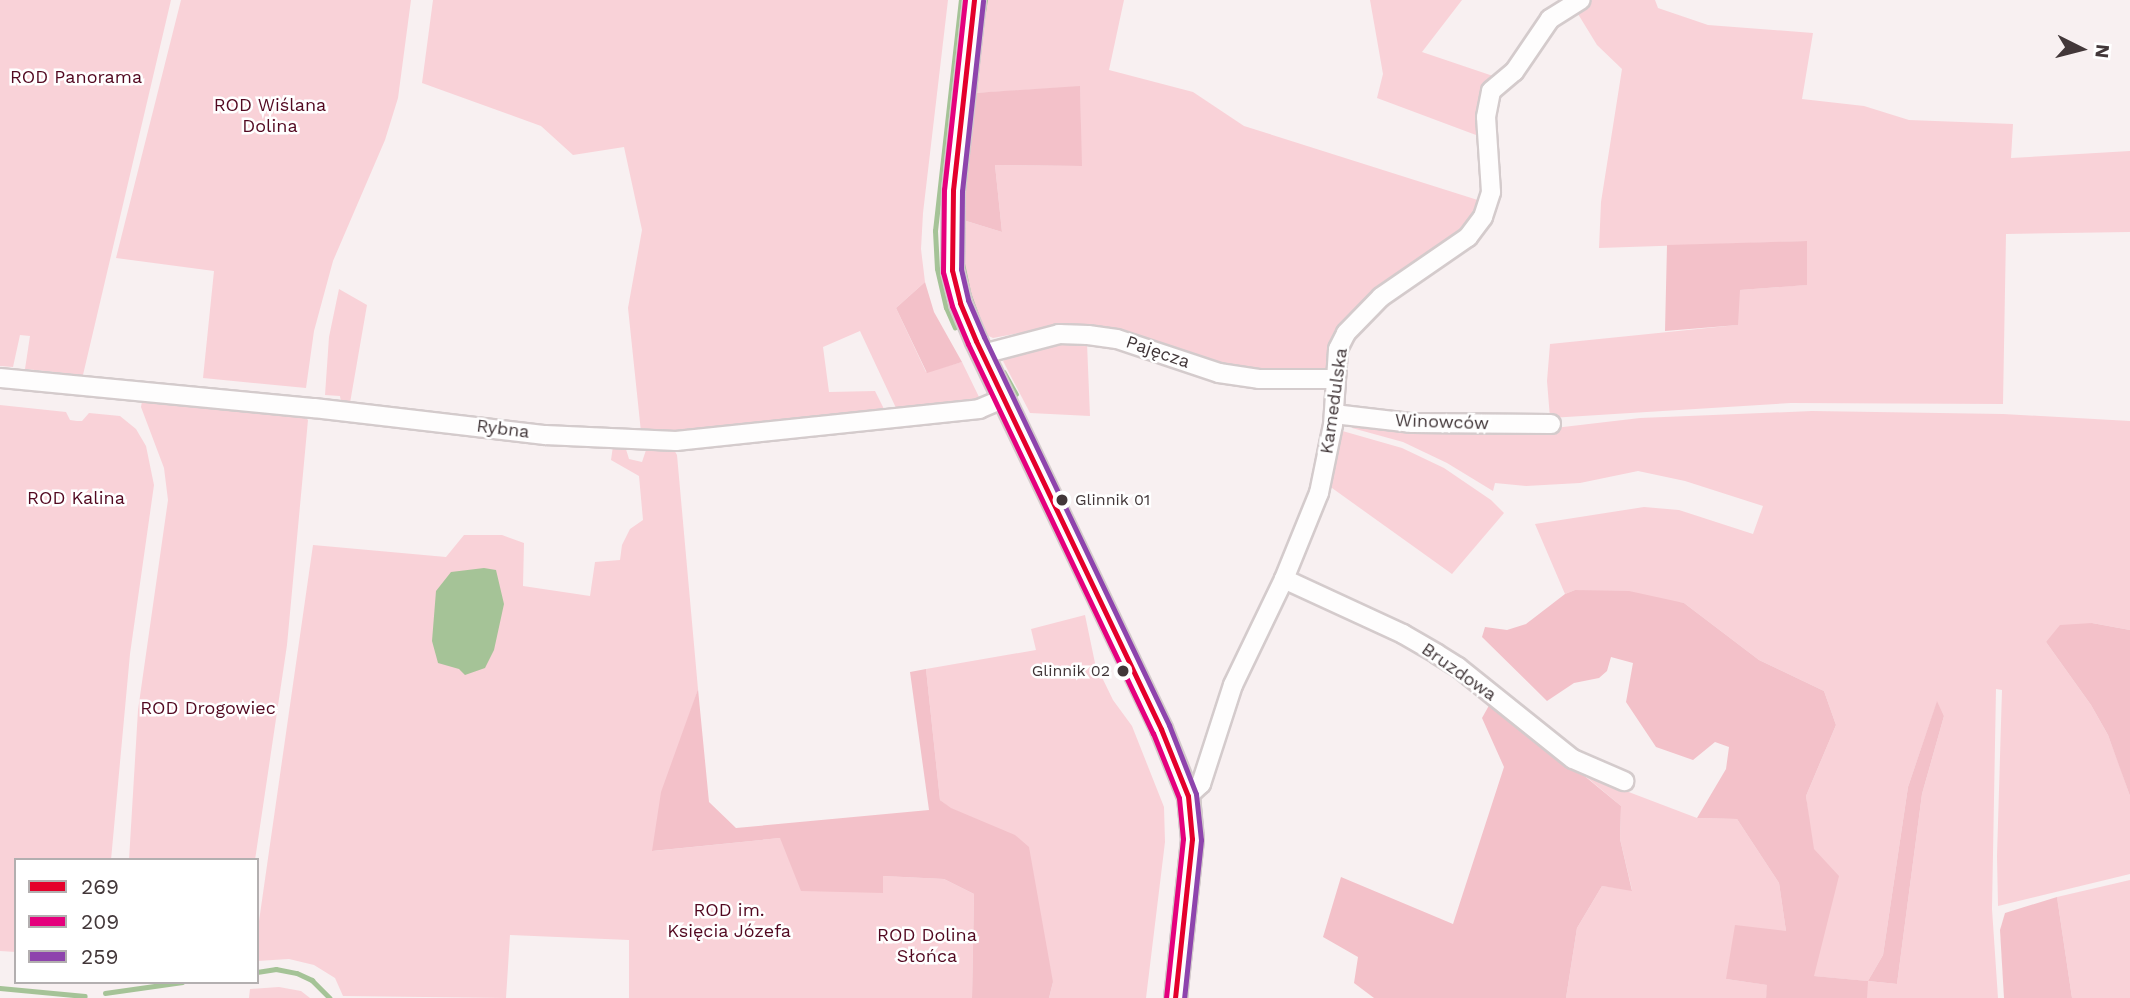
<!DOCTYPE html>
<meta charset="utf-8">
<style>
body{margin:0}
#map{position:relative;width:2130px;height:998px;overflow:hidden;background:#f8f0f1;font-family:"Work Sans",sans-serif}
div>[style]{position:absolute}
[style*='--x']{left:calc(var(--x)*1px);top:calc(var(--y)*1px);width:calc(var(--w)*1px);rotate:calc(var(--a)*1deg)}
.green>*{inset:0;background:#f9d2d8}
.forest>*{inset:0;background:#f3c1c9}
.water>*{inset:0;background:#a5c397}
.stream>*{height:4.5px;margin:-2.25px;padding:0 2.25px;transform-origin:2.25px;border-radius:2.25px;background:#a5c397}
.roads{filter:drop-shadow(2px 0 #d4cbcc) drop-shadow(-2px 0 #d4cbcc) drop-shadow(0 2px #d4cbcc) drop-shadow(0 -2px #d4cbcc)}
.minor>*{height:18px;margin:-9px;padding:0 9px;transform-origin:9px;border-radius:9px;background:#fefdfd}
.major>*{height:21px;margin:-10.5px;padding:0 10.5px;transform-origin:10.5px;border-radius:10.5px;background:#fefdfd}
.bus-1>*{height:5px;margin:-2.5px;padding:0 2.5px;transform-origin:2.5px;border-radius:2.5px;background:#e4002b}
.bus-2>*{height:5px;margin:-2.5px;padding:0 2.5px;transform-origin:2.5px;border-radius:2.5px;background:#e5007d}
.bus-3>*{height:5px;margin:-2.5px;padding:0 2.5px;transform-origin:2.5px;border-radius:2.5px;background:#8e44ad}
.dots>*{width:19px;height:19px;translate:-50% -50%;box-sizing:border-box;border:4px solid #fff;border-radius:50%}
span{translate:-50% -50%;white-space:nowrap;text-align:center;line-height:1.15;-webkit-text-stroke:5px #fff;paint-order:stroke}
.bus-label{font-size:16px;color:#423739}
.left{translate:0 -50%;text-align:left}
.right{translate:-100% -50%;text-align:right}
.park-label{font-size:18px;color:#520820}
.street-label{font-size:18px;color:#423739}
.legend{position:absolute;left:14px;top:858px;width:245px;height:126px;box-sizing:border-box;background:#fff;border:2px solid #b3afb0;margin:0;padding:9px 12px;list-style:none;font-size:21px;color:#423739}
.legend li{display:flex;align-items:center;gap:14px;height:35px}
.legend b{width:35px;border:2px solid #b3afb0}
.north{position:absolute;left:2046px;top:14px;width:70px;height:70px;-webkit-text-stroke:5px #fff;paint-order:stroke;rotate:96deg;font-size:19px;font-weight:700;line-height:28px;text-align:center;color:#423739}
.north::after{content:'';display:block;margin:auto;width:24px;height:32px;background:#423739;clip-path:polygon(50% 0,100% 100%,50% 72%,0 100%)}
</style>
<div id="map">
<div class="green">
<i style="clip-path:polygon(0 0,171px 0,83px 375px,25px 369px,30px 336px,20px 335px,13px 367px,0 366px)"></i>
<i style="clip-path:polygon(181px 0,411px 0,398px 98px,385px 140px,333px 261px,314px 331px,306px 388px,203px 378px,214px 271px,116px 258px)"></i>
<i style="clip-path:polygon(433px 0,948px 0,923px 213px,921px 249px,925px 282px,896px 308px,926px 372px,962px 362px,979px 397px,977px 401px,896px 408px,860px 331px,823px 347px,829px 392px,875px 391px,885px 411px,675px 433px,641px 432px,628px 308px,642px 230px,624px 147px,573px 155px,541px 126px,422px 83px)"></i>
<i style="clip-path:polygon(986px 0,1124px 0,1109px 70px,1193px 92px,1244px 126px,1484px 202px,1439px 251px,1337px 336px,1327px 370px,1273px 376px,1225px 367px,1086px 326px,1041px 329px,993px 338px,982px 333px,966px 287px,963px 220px,1002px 232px,995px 165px,1081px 166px,1080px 87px,974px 93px)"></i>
<i style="clip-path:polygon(1370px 0,1462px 0,1422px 52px,1496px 77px,1484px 138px,1377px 98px,1383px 74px)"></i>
<i style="clip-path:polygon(1588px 0,1655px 0,1658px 8px,1708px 25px,1813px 33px,1802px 99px,1864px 106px,1909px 120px,2013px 124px,2011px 158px,2130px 151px,2130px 232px,2006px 234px,2003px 404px,1791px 403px,1550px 418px,1547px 381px,1550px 344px,1737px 325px,1739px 290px,1806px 285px,1806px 241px,1599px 248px,1601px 202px,1622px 69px,1597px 45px,1578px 14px,1579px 4px)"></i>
<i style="clip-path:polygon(339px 289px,367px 305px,350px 403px,341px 402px,340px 396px,325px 395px,329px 337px)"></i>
<i style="clip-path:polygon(1068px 342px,1087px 343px,1090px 416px,1030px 413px,1003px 361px,1021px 349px)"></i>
<i style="clip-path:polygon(154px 396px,300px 412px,308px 420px,287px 645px,255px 860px,129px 860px,138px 710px,168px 500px,164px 468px,141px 407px,142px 401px)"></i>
<i style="clip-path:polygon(0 405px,66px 412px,70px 420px,77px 421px,82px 421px,89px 413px,120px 416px,136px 429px,146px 446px,154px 485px,130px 654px,111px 860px,16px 860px,16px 952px,0 951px)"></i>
<i style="clip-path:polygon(evenodd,1812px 411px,2003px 414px,2130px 421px,2130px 630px,2092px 623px,2046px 642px,2091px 705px,2108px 735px,2120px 767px,2130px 796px,2130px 874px,1998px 906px,1997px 856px,2002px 690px,1996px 689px,1992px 909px,1998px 998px,1867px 998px,1867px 981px,1813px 976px,1823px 936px,1806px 796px,1836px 725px,1824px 691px,1759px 660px,1684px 603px,1575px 590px,1565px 594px,1535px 524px,1644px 507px,1679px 510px,1753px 534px,1763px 506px,1685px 481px,1638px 471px,1580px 483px,1526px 486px,1495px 483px,1493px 491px,1447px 463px,1403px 442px,1352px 428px,1353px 423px,1546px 429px,1640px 418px,1812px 411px,1937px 702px,1944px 716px,1922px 794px,1897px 984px,1868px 981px,1883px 955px,1908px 787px,1937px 702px)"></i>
<i style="clip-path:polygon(1339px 430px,1402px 448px,1444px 468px,1491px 500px,1504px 513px,1452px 574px,1325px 483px)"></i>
<i style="clip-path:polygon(613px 446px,625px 446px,629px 459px,642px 462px,647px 447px,673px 448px,677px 455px,698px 689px,679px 746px,653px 851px,780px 838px,882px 893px,883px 876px,944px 879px,974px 894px,972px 998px,629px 998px,629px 940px,510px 935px,506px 998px,343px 996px,335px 978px,314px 965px,289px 959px,257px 961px,257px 935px,313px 545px,446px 557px,464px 535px,502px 535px,524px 543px,523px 586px,590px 596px,595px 562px,620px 560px,622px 545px,630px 529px,643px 520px,639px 476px,611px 460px)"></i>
<i style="clip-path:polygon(1085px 615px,1095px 663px,1113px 700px,1132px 726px,1164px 807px,1165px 842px,1146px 998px,1049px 998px,1053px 982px,950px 808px,940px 800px,926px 669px,1036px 650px,1031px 629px)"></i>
<i style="clip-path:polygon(1584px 775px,1697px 818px,1737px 819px,1779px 883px,1786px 931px,1726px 979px,1768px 985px,1766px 998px,1566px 998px,1577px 928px,1602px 886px,1632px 890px,1620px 839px,1621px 806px)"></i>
<i style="clip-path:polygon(2130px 880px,2130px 998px,2072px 998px,2057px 897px)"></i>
<i style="clip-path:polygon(279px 987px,301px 991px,310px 998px,249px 998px,250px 989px)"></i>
</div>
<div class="forest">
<i style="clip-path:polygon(1080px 86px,1082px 166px,995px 165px,1002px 232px,963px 220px,974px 93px)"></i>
<i style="clip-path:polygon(1807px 241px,1807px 285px,1740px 290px,1738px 325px,1665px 331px,1667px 245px)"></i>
<i style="clip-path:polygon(925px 282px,934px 312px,962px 362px,927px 373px,896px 308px)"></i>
<i style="clip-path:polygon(1575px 590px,1629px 591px,1684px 603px,1759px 660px,1824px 691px,1836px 725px,1806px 796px,1814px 849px,1839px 876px,1814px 976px,1868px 981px,1883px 955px,1908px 787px,1937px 701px,1944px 716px,1922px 794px,1897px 984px,1868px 981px,1867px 998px,1766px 998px,1767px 985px,1726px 979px,1735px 925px,1786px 931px,1779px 883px,1737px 819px,1697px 818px,1726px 769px,1729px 747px,1715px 742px,1693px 760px,1656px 747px,1626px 702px,1633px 663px,1611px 657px,1607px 671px,1599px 678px,1574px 683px,1547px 701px,1482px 637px,1485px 627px,1507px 630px,1526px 624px,1565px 594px)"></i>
<i style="clip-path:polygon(2092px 623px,2130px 630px,2130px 796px,2108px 735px,2091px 705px,2046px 642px,2060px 625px)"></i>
<i style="clip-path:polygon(926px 669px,940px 800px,951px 808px,1015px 835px,1029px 847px,1053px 982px,1049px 998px,972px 998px,974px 894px,944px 879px,883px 876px,883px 893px,801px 891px,780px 838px,652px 851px,661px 792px,698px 689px,709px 802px,736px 828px,929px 810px,910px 672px)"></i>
<i style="clip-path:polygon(1492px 700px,1621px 806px,1620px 839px,1632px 891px,1602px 886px,1577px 928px,1566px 998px,1374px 998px,1354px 983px,1358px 957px,1323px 937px,1341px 877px,1453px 924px,1504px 767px,1482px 718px)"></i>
<i style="clip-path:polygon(2057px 897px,2072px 998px,2004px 998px,2000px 930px,2005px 913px)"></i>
</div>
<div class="water">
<i style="clip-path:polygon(484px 568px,496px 570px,504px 604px,494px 650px,485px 668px,465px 675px,459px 669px,438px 663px,432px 641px,436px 591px,451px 572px)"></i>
</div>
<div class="stream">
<i style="--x:983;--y:12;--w:12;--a:-81"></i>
<i style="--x:962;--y:261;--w:34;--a:78"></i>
<i style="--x:969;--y:294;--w:35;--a:70"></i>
<i style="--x:955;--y:328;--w:22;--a:-114"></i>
<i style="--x:946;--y:308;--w:40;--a:-103"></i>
<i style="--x:937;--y:269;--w:38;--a:-93"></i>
<i style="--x:935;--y:231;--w:232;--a:-83.6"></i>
<i style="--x:1004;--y:372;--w:25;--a:61"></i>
<i style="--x:257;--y:972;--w:19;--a:-9"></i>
<i style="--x:276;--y:969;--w:21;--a:11"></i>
<i style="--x:297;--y:973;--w:17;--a:25"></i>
<i style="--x:312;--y:980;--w:25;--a:45"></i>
<i style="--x:0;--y:988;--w:85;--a:5.4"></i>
<i style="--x:105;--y:993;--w:78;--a:-8.1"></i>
</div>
<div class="roads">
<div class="minor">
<i style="--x:983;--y:354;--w:79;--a:-14.7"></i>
<i style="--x:1059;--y:334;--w:29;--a:2"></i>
<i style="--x:1088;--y:335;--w:29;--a:8"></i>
<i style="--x:1117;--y:339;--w:108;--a:18.4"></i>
<i style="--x:1219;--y:373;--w:40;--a:8.5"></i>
<i style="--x:1259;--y:379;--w:75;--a:0"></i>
<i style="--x:0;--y:378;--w:315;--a:5.5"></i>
<i style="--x:314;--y:408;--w:233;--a:6.7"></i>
<i style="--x:545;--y:435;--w:131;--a:2.6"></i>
<i style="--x:676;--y:441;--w:305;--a:-6"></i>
<i style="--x:979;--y:409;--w:28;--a:-23"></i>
<i style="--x:1334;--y:414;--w:79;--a:6.6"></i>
<i style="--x:1412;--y:423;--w:139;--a:0.4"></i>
<i style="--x:1284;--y:579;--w:131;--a:24.8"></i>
<i style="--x:1403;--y:634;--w:39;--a:30"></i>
<i style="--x:1437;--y:654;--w:25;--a:32"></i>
<i style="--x:1458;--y:667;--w:147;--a:38.7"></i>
<i style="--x:1573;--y:759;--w:56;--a:23.3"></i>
<i style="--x:1188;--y:796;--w:18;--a:-43"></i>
<i style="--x:1201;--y:784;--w:104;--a:-72.1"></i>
<i style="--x:1233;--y:685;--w:118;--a:-64.3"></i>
<i style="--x:1284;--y:579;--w:93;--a:-67.9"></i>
<i style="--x:1319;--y:493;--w:69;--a:-78.4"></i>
<i style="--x:1333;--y:425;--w:76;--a:-86.2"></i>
<i style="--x:1338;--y:349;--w:18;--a:-63"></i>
<i style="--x:1346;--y:333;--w:50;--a:-45.8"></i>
<i style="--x:1381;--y:297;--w:106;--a:-34.6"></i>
<i style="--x:1468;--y:237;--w:25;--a:-53"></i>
<i style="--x:1483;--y:217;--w:26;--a:-72"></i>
<i style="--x:1491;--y:192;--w:75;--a:-93.8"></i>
<i style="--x:1486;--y:117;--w:26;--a:-79"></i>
<i style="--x:1491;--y:91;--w:30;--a:-40"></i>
<i style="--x:1514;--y:72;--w:64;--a:-55.8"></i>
<i style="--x:1550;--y:19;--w:36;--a:-32"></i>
</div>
<div class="major">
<i style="--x:974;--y:0;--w:191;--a:96.3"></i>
<i style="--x:953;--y:190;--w:80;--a:90.7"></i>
<i style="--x:952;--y:270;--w:34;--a:76"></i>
<i style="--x:960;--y:303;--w:41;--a:67.2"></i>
<i style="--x:976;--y:341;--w:430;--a:64.5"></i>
<i style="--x:1161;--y:729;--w:72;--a:68.1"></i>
<i style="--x:1188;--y:796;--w:43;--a:84.7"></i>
<i style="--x:1192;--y:839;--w:160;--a:96.1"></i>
</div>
</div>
<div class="bus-1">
<i style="--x:974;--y:0;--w:191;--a:96.3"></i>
<i style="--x:953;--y:190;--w:80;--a:90.7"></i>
<i style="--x:952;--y:270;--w:34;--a:76"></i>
<i style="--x:960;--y:303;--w:41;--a:67.2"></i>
<i style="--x:976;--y:341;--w:430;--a:64.5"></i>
<i style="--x:1161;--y:729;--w:72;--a:68.1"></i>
<i style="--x:1188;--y:796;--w:43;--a:84.7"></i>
<i style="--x:1192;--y:839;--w:160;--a:96.1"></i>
</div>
<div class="bus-2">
<i style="--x:965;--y:0;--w:190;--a:96.3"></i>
<i style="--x:944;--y:189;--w:83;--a:90.7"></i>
<i style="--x:943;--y:272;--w:35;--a:75"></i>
<i style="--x:952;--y:306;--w:41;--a:67.2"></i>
<i style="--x:968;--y:344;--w:431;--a:64.6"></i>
<i style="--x:1153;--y:733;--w:70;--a:68.2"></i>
<i style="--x:1179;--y:798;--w:41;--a:84.4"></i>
<i style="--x:1183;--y:839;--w:159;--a:96.1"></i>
</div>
<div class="bus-3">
<i style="--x:983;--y:1;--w:191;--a:96.3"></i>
<i style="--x:962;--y:191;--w:78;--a:90.7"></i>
<i style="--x:961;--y:269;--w:32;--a:77"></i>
<i style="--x:968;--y:300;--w:40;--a:66.6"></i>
<i style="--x:984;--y:337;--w:430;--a:64.5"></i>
<i style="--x:1169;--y:725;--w:74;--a:68.6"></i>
<i style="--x:1196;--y:794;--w:46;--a:83.8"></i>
<i style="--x:1201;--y:840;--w:159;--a:96.1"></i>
</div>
<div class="dots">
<i style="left:1062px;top:500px;background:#423739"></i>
<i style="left:1123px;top:671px;background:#423739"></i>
</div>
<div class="bus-label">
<span class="left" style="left:1075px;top:500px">Glinnik 01</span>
<span class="right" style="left:1110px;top:671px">Glinnik 02</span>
</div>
<div class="park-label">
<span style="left:76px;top:77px">ROD Panorama</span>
<span style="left:270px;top:116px">ROD Wiślana<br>Dolina</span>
<span style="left:76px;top:498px">ROD Kalina</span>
<span style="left:208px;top:708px">ROD Drogowiec</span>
<span style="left:729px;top:921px">ROD im.<br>Księcia Józefa</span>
<span style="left:927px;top:946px">ROD Dolina<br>Słońca</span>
</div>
<div class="street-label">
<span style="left:1158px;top:352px;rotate:19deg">Pajęcza</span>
<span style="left:1334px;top:401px;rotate:-82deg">Kamedulska</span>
<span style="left:1442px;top:422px;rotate:2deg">Winowców</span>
<span style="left:503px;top:429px;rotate:7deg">Rybna</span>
<span style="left:1459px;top:672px;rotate:35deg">Bruzdowa</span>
</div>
<ul class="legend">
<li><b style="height:9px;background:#e4002b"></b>269</li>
<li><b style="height:9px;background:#e5007d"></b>209</li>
<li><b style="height:9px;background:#8e44ad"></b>259</li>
</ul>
<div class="north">N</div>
</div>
